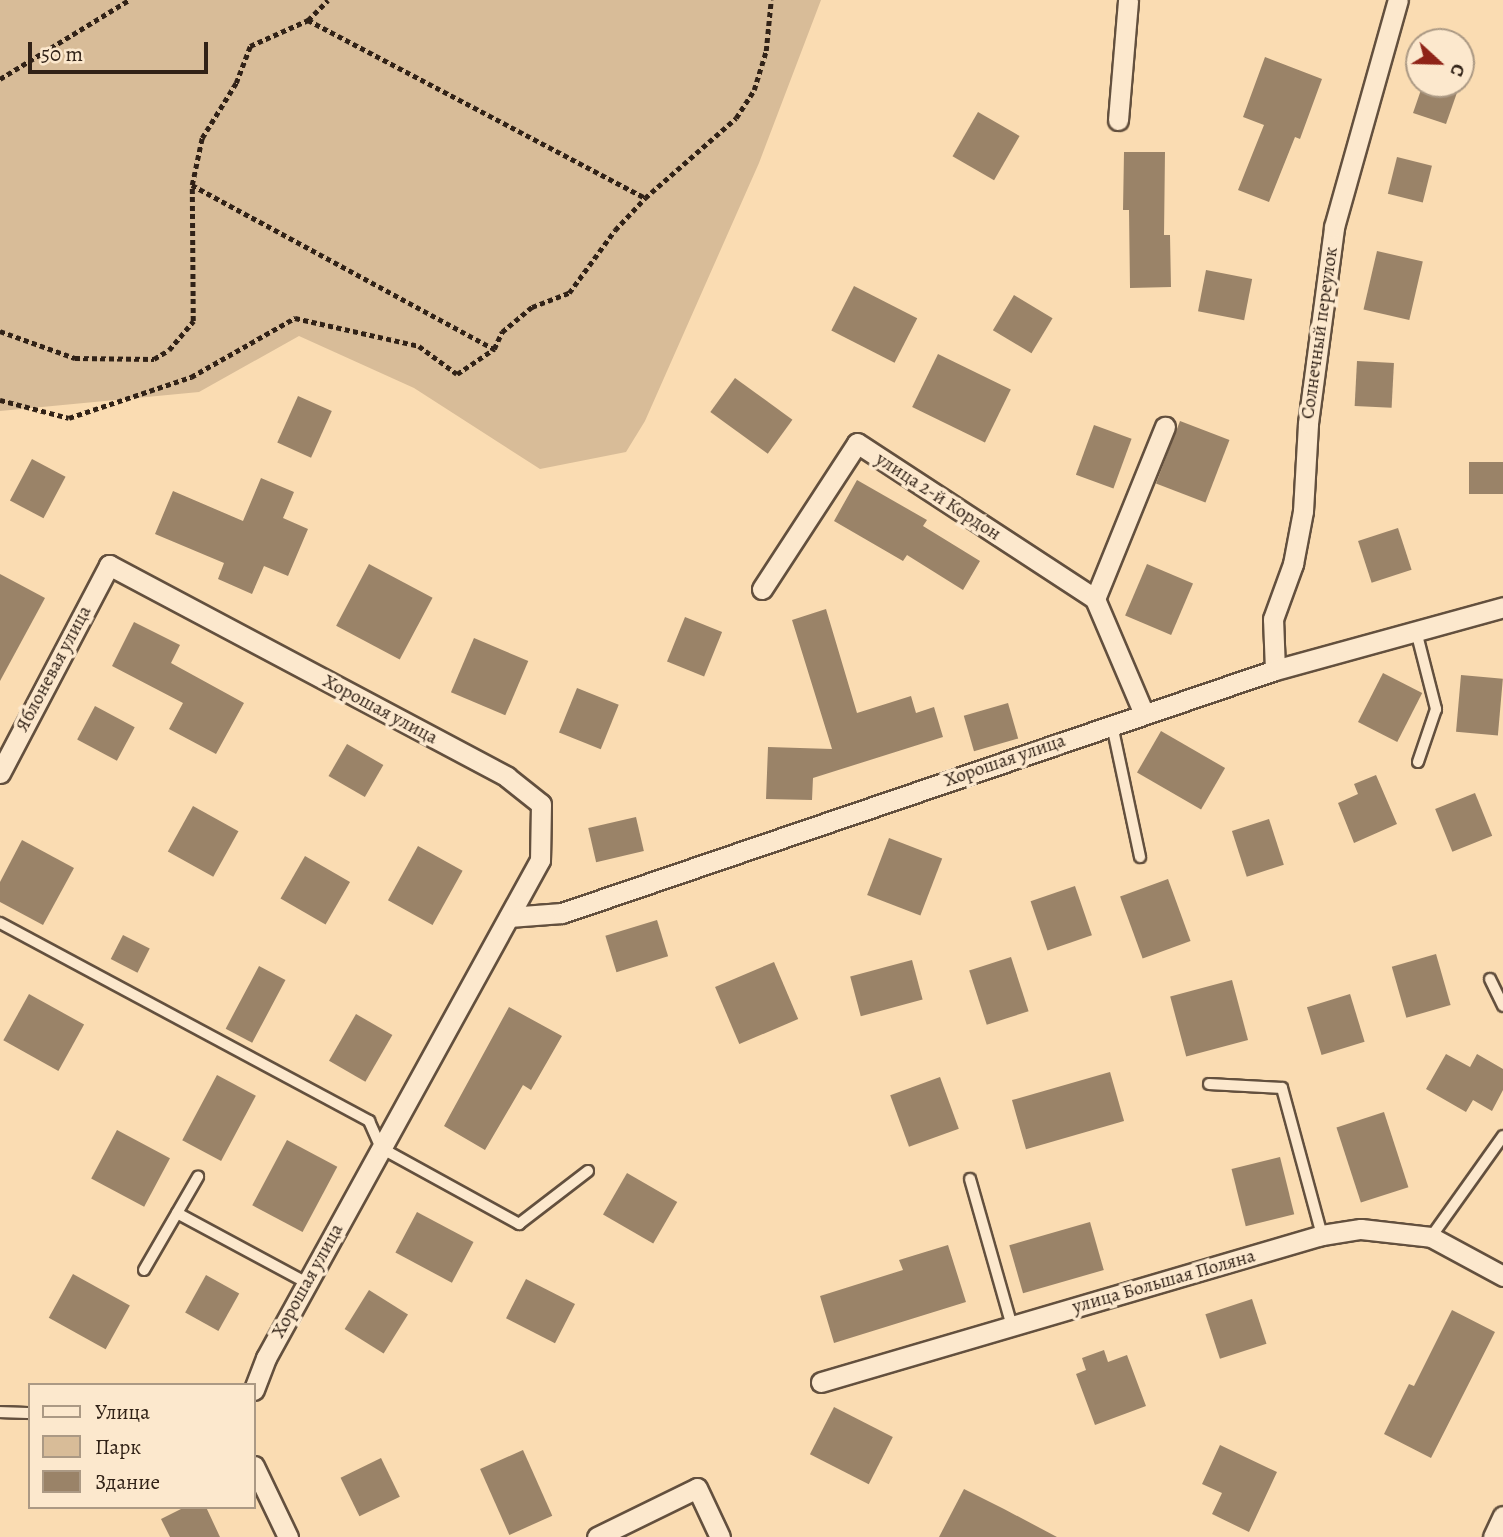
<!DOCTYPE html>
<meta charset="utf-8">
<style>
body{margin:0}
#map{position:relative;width:1503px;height:1537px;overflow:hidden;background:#fadcb2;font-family:Alegreya,serif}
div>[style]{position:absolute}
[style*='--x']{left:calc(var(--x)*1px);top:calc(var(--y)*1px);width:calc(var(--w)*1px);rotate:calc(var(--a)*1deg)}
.green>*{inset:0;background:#d8bc98}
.building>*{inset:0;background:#9a8368;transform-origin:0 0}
.path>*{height:4.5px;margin-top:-2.25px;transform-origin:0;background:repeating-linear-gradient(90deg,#312217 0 5px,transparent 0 8.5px)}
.roads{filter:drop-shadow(2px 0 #63503e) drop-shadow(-2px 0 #63503e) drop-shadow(0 2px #63503e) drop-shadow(0 -2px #63503e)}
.service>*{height:10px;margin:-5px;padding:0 5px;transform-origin:5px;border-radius:5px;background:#fce8cd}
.minor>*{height:19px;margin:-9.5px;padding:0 9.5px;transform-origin:9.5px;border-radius:9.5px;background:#fce8cd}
span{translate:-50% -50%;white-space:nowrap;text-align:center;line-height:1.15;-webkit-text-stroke:7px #fce8cd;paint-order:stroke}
.street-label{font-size:19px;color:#312217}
.legend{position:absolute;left:28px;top:1383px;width:228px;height:126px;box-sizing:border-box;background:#fce8cd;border:2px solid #ab9984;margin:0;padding:9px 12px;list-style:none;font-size:21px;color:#312217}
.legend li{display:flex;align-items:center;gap:14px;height:35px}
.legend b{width:35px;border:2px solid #ab9984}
.north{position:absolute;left:1405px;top:28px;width:70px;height:70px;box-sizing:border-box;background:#fce8cd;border:2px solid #ab9984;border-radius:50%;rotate:112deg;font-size:19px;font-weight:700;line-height:28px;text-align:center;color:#312217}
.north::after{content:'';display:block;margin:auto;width:24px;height:32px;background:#8f2418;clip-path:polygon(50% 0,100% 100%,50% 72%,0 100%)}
.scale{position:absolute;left:28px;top:42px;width:180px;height:32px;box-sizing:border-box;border:4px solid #312217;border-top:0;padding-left:9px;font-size:21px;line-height:24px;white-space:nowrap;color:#312217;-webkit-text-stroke:5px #fce8cd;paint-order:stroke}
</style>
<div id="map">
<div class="green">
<i style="clip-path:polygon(0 0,821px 0,759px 163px,645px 421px,626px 452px,540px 469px,414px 388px,299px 336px,199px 392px,0 411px)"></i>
</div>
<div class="building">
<i style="clip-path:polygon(1265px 57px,1322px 79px,1300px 139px,1295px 137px,1269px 202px,1238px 190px,1264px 125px,1243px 117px)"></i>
<i style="clip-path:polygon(1423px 84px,1460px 84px,1446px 124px,1413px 113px)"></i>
<i style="left:978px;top:112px;width:48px;height:51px;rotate:30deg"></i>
<i style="clip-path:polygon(1124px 152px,1165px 152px,1164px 235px,1170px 235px,1171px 287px,1130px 288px,1129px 210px,1123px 210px)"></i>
<i style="left:1397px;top:157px;width:36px;height:38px;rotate:14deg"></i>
<i style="left:1377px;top:251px;width:47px;height:60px;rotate:13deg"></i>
<i style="left:1206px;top:270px;width:47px;height:42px;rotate:11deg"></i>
<i style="left:854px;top:286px;width:71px;height:50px;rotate:27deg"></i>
<i style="left:1014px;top:295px;width:45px;height:41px;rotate:31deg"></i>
<i style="left:938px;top:354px;width:81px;height:59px;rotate:26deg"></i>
<i style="left:1357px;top:361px;width:37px;height:45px;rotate:3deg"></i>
<i style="left:735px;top:378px;width:71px;height:42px;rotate:36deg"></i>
<i style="left:298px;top:396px;width:37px;height:51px;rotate:24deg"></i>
<i style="left:1180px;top:421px;width:53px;height:67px;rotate:21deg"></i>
<i style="left:1094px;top:425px;width:40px;height:53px;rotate:20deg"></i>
<i style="left:32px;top:459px;width:38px;height:47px;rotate:28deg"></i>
<i style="left:1503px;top:462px;width:32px;height:34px;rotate:90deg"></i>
<i style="clip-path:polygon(261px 478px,294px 492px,283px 518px,308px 529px,288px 576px,264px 566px,252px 594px,218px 579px,224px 563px,155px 534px,173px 491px,243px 521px)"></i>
<i style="clip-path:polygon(857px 480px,927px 520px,923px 526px,980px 561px,963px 590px,907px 555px,903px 561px,834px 521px)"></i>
<i style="left:1398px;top:528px;width:44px;height:42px;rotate:72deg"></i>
<i style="left:369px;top:564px;width:72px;height:70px;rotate:28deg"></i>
<i style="left:1147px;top:564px;width:50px;height:56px;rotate:23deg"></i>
<i style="clip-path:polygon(0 574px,45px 598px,0 681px)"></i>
<i style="clip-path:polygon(826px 609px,857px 713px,911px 696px,916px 713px,934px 707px,943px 737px,813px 778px,812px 800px,766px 799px,768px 747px,832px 749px,792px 620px)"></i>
<i style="left:685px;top:617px;width:40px;height:48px;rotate:22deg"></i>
<i style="clip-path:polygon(134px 622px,180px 645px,171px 663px,244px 703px,216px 754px,169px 729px,183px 703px,112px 666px)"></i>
<i style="left:474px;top:638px;width:59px;height:59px;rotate:23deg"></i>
<i style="left:1383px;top:673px;width:44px;height:55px;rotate:27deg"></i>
<i style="left:1461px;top:675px;width:42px;height:57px;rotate:5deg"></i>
<i style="left:577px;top:688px;width:45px;height:48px;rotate:22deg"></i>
<i style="left:1008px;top:703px;width:37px;height:46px;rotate:74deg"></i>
<i style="left:95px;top:706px;width:45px;height:38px;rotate:28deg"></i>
<i style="left:1161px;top:731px;width:74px;height:48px;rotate:30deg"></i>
<i style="left:347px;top:744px;width:42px;height:37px;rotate:30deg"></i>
<i style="clip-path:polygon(1376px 775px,1397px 824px,1354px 843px,1338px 803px,1358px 794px,1354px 784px)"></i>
<i style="left:1475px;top:793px;width:46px;height:43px;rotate:68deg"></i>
<i style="left:193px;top:806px;width:52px;height:52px;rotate:29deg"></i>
<i style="left:636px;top:817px;width:35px;height:49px;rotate:77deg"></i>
<i style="left:1269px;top:819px;width:48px;height:39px;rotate:72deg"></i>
<i style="left:889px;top:838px;width:57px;height:61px;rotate:21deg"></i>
<i style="clip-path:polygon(22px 840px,74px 868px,43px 925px,0 902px,0 882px)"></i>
<i style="left:418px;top:846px;width:51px;height:62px;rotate:29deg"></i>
<i style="left:305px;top:856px;width:52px;height:49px;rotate:30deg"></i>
<i style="left:1168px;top:879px;width:66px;height:51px;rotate:70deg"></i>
<i style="left:1075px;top:886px;width:52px;height:47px;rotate:71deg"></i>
<i style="left:657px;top:920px;width:38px;height:54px;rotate:73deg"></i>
<i style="left:123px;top:935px;width:30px;height:27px;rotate:27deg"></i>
<i style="left:1436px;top:954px;width:53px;height:46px;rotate:74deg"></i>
<i style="left:1011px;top:957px;width:57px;height:44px;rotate:72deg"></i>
<i style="left:912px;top:960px;width:41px;height:64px;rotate:75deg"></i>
<i style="left:774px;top:962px;width:62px;height:64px;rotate:67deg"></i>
<i style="left:259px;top:966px;width:30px;height:71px;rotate:28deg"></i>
<i style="left:1232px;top:980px;width:62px;height:64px;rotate:75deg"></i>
<i style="left:29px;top:994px;width:63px;height:53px;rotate:29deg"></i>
<i style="left:1350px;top:994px;width:50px;height:45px;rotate:73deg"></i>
<i style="clip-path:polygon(509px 1007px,562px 1036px,531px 1090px,523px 1085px,485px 1150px,444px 1126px)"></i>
<i style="left:356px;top:1014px;width:42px;height:54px;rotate:30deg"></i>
<i style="clip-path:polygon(1446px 1054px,1470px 1067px,1477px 1054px,1503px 1069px,1503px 1090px,1492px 1111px,1473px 1100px,1466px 1112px,1426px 1089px)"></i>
<i style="left:1110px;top:1072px;width:51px;height:102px;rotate:74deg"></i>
<i style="left:217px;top:1075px;width:44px;height:74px;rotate:28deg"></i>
<i style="left:940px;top:1077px;width:55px;height:53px;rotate:70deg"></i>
<i style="left:1384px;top:1112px;width:79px;height:50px;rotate:72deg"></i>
<i style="left:117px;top:1130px;width:60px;height:55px;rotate:28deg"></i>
<i style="left:287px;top:1140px;width:57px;height:74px;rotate:28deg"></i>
<i style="left:1280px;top:1157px;width:59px;height:50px;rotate:76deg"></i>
<i style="left:627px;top:1173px;width:58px;height:48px;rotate:30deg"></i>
<i style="left:417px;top:1212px;width:64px;height:46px;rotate:28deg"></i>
<i style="left:1090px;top:1222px;width:50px;height:84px;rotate:74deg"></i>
<i style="clip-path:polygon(948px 1245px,966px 1302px,834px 1343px,820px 1296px,903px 1270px,899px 1260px)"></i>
<i style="left:73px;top:1274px;width:65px;height:50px;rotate:29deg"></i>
<i style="left:206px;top:1275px;width:38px;height:43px;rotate:29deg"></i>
<i style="left:526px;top:1279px;width:55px;height:44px;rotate:27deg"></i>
<i style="left:369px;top:1290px;width:46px;height:46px;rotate:32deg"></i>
<i style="left:1252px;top:1299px;width:47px;height:49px;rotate:72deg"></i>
<i style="clip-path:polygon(1452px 1310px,1495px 1332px,1431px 1458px,1384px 1434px,1409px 1384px,1414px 1386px)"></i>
<i style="clip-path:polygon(1104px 1350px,1108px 1362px,1127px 1355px,1146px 1406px,1095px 1425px,1076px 1374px,1086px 1370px,1082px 1358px)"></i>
<i style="left:834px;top:1407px;width:66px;height:53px;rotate:27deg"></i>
<i style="clip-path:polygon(1220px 1445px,1277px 1472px,1249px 1532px,1212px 1514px,1222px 1493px,1202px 1484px)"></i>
<i style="left:523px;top:1450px;width:72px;height:47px;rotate:66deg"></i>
<i style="left:381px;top:1458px;width:43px;height:45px;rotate:64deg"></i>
<i style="clip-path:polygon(964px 1489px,1004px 1509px,1057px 1537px,939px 1537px)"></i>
<i style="clip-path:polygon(185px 1507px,206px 1507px,220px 1537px,170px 1537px,161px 1519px)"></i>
</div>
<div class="path">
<i style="--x:308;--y:20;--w:381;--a:27.8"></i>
<i style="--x:0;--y:79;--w:151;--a:-31.5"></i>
<i style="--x:192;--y:185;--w:344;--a:28.5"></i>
<i style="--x:0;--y:331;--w:80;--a:19.8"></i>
<i style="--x:75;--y:358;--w:79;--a:0.7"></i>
<i style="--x:154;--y:359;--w:17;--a:-31"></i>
<i style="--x:169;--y:350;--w:38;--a:-50"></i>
<i style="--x:193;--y:321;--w:136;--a:-90.4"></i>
<i style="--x:192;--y:185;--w:48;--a:-78"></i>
<i style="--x:202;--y:138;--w:65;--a:-58.3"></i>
<i style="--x:236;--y:83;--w:40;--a:-69"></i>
<i style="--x:250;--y:46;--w:64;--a:-24.1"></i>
<i style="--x:308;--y:20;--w:28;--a:-45"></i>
<i style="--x:0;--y:400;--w:71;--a:14.6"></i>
<i style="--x:69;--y:418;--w:129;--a:-18.6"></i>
<i style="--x:191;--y:377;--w:120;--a:-29.6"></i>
<i style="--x:295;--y:318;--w:127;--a:12.7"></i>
<i style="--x:419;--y:346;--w:47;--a:36.4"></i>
<i style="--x:457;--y:374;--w:45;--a:-34"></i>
<i style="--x:494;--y:349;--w:19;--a:-65"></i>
<i style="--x:502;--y:332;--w:39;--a:-40"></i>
<i style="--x:532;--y:307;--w:40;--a:-21"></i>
<i style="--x:569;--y:293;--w:78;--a:-53.9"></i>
<i style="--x:615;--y:230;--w:44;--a:-46.8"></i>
<i style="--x:645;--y:198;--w:121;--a:-41.3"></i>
<i style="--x:736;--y:118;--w:33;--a:-57"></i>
<i style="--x:754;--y:90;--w:41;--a:-72.9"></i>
<i style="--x:766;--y:51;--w:51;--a:-84.4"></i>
</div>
<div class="roads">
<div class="service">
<i style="--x:1416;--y:631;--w:81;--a:75.6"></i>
<i style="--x:1436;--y:709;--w:56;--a:108.8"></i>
<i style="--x:1112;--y:725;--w:135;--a:78"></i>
<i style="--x:0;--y:923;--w:419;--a:28.2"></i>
<i style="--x:369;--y:1121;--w:30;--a:66"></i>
<i style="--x:381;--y:1148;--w:158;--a:28.8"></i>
<i style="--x:519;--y:1224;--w:87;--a:-37.5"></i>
<i style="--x:1490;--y:979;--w:30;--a:64"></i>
<i style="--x:1209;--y:1084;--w:73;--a:3.1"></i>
<i style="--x:1282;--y:1088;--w:152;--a:74.8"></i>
<i style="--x:970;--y:1179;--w:153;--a:74.1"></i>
<i style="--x:177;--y:1213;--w:148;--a:28.3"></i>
<i style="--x:1431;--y:1237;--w:124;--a:-54.5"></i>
<i style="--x:144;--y:1270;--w:108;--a:-59.9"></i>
<i style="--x:0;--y:1412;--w:30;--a:2"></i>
</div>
<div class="minor">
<i style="--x:1118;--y:120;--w:120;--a:-85.2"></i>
<i style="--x:762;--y:589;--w:174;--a:-56.9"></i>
<i style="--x:857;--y:443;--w:285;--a:33.2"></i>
<i style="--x:1095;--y:599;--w:125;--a:66.9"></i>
<i style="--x:1095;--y:599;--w:186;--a:-67.9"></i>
<i style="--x:1275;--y:670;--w:51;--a:-92.2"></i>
<i style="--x:1273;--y:619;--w:59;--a:-70"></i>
<i style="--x:1293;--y:564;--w:54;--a:-79.3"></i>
<i style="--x:1303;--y:511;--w:88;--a:-86.7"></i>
<i style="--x:1308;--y:423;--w:198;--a:-82.4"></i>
<i style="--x:1334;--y:227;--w:236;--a:-74.3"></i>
<i style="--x:0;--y:773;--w:235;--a:-62.3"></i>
<i style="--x:109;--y:565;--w:451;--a:28"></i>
<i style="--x:507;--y:777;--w:43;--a:38.5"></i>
<i style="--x:541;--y:804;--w:56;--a:91"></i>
<i style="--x:540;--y:860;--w:568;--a:118.82"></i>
<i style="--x:266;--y:1358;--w:34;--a:111"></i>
<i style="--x:509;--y:917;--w:53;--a:-4.3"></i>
<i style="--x:562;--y:913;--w:753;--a:-18.82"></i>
<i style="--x:1275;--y:670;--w:237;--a:-15.4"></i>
<i style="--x:821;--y:1382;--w:522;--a:-16.35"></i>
<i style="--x:1322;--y:1235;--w:39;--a:-9"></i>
<i style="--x:1361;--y:1229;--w:70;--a:6.5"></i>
<i style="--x:1431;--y:1237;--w:82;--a:28.4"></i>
<i style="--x:254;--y:1466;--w:79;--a:64.4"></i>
<i style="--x:597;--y:1537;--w:111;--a:-26.1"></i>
<i style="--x:697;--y:1488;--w:54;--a:64.9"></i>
<i style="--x:1493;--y:1537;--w:23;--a:-65"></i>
</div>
</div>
<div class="street-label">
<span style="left:1320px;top:333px;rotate:-82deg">Солнечный переулок</span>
<span style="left:938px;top:497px;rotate:33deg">улица 2-й Кордон</span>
<span style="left:54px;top:669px;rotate:-62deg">Яблоневая улица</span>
<span style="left:380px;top:710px;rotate:28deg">Хорошая улица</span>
<span style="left:1005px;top:761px;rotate:-19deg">Хорошая улица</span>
<span style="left:308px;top:1281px;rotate:-61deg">Хорошая улица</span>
<span style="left:1164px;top:1282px;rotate:-16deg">улица Большая Поляна</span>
</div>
<ul class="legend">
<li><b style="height:9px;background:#fce8cd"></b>Улица</li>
<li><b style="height:19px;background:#d8bc98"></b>Парк</li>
<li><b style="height:19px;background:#9a8368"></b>Здание</li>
</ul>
<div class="north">С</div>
<div class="scale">50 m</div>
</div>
